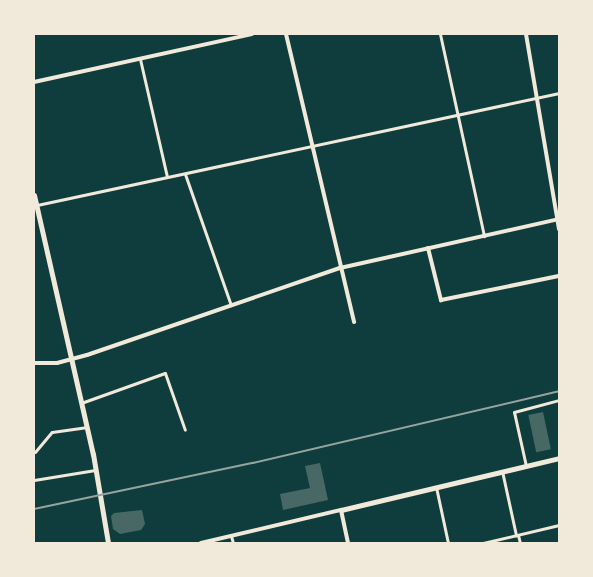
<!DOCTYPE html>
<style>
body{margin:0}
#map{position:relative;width:593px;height:577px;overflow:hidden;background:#0f3d3e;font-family:Roboto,sans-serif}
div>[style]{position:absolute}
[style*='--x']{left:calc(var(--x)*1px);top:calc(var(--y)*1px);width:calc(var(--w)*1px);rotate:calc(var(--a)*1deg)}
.building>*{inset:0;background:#486865;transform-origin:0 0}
.minor>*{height:3px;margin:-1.5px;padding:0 1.5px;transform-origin:1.5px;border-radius:1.5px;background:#f1e9da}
.tertiary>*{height:4px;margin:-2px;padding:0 2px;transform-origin:2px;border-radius:2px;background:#f1e9da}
.primary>*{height:5px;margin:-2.5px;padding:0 2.5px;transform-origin:2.5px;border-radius:2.5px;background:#f1e9da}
.trunk>*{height:5px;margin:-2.5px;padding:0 2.5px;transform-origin:2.5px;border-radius:2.5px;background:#f1e9da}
.rail>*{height:2px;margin:-1px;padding:0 1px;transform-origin:1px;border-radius:1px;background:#97a49c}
span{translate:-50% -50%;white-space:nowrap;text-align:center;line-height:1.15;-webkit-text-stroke:5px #f1e9da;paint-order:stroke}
.frame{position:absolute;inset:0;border:35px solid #f1e9da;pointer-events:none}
</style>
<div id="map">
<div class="building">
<i style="left:543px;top:412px;width:38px;height:15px;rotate:78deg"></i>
<i style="clip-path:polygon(320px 463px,328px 500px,283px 510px,280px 494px,310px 488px,305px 466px)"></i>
<i style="clip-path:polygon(142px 510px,145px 524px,141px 530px,120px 534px,113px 529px,111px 516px,114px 513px)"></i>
</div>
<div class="minor">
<i style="--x:440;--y:34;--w:207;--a:77.7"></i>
<i style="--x:140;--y:59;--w:121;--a:77.1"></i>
<i style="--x:185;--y:174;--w:139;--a:70.7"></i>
<i style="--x:37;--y:205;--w:534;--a:-12.11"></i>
<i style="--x:81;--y:403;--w:89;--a:-19.7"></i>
<i style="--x:165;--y:373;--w:60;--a:70.7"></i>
<i style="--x:35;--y:452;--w:26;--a:-50"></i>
<i style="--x:52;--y:432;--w:34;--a:-8"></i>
<i style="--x:526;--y:466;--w:55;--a:-102.5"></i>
<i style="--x:514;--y:412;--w:47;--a:-14.9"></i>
<i style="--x:502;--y:471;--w:66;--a:77.7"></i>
<i style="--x:34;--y:480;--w:62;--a:-9.3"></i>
<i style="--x:436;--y:487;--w:57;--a:77.9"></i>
<i style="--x:518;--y:535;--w:8;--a:76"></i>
<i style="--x:231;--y:536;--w:7;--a:74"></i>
<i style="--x:483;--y:543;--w:78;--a:-13.3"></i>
</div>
<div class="tertiary">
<i style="--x:286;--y:34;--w:296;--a:76.7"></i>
<i style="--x:526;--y:34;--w:198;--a:80.4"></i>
<i style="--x:34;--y:82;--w:223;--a:-12.4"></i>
<i style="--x:428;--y:248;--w:54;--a:76"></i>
<i style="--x:441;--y:300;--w:120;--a:-11.5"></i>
<i style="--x:34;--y:363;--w:23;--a:0"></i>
<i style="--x:57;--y:363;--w:31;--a:-15"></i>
<i style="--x:87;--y:355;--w:268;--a:-19"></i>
<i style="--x:340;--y:268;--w:224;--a:-12.6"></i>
<i style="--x:201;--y:543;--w:144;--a:-13.3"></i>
<i style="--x:341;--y:510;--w:34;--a:78"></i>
</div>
<div class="primary">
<i style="--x:341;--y:510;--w:224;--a:-13.4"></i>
</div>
<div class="trunk">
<i style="--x:34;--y:195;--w:266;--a:77.2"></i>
<i style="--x:93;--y:454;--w:90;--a:80.4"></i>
</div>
<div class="rail">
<i style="--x:34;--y:509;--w:224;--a:-11.9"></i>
<i style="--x:253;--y:463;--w:314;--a:-13.2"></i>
</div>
<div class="frame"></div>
</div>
